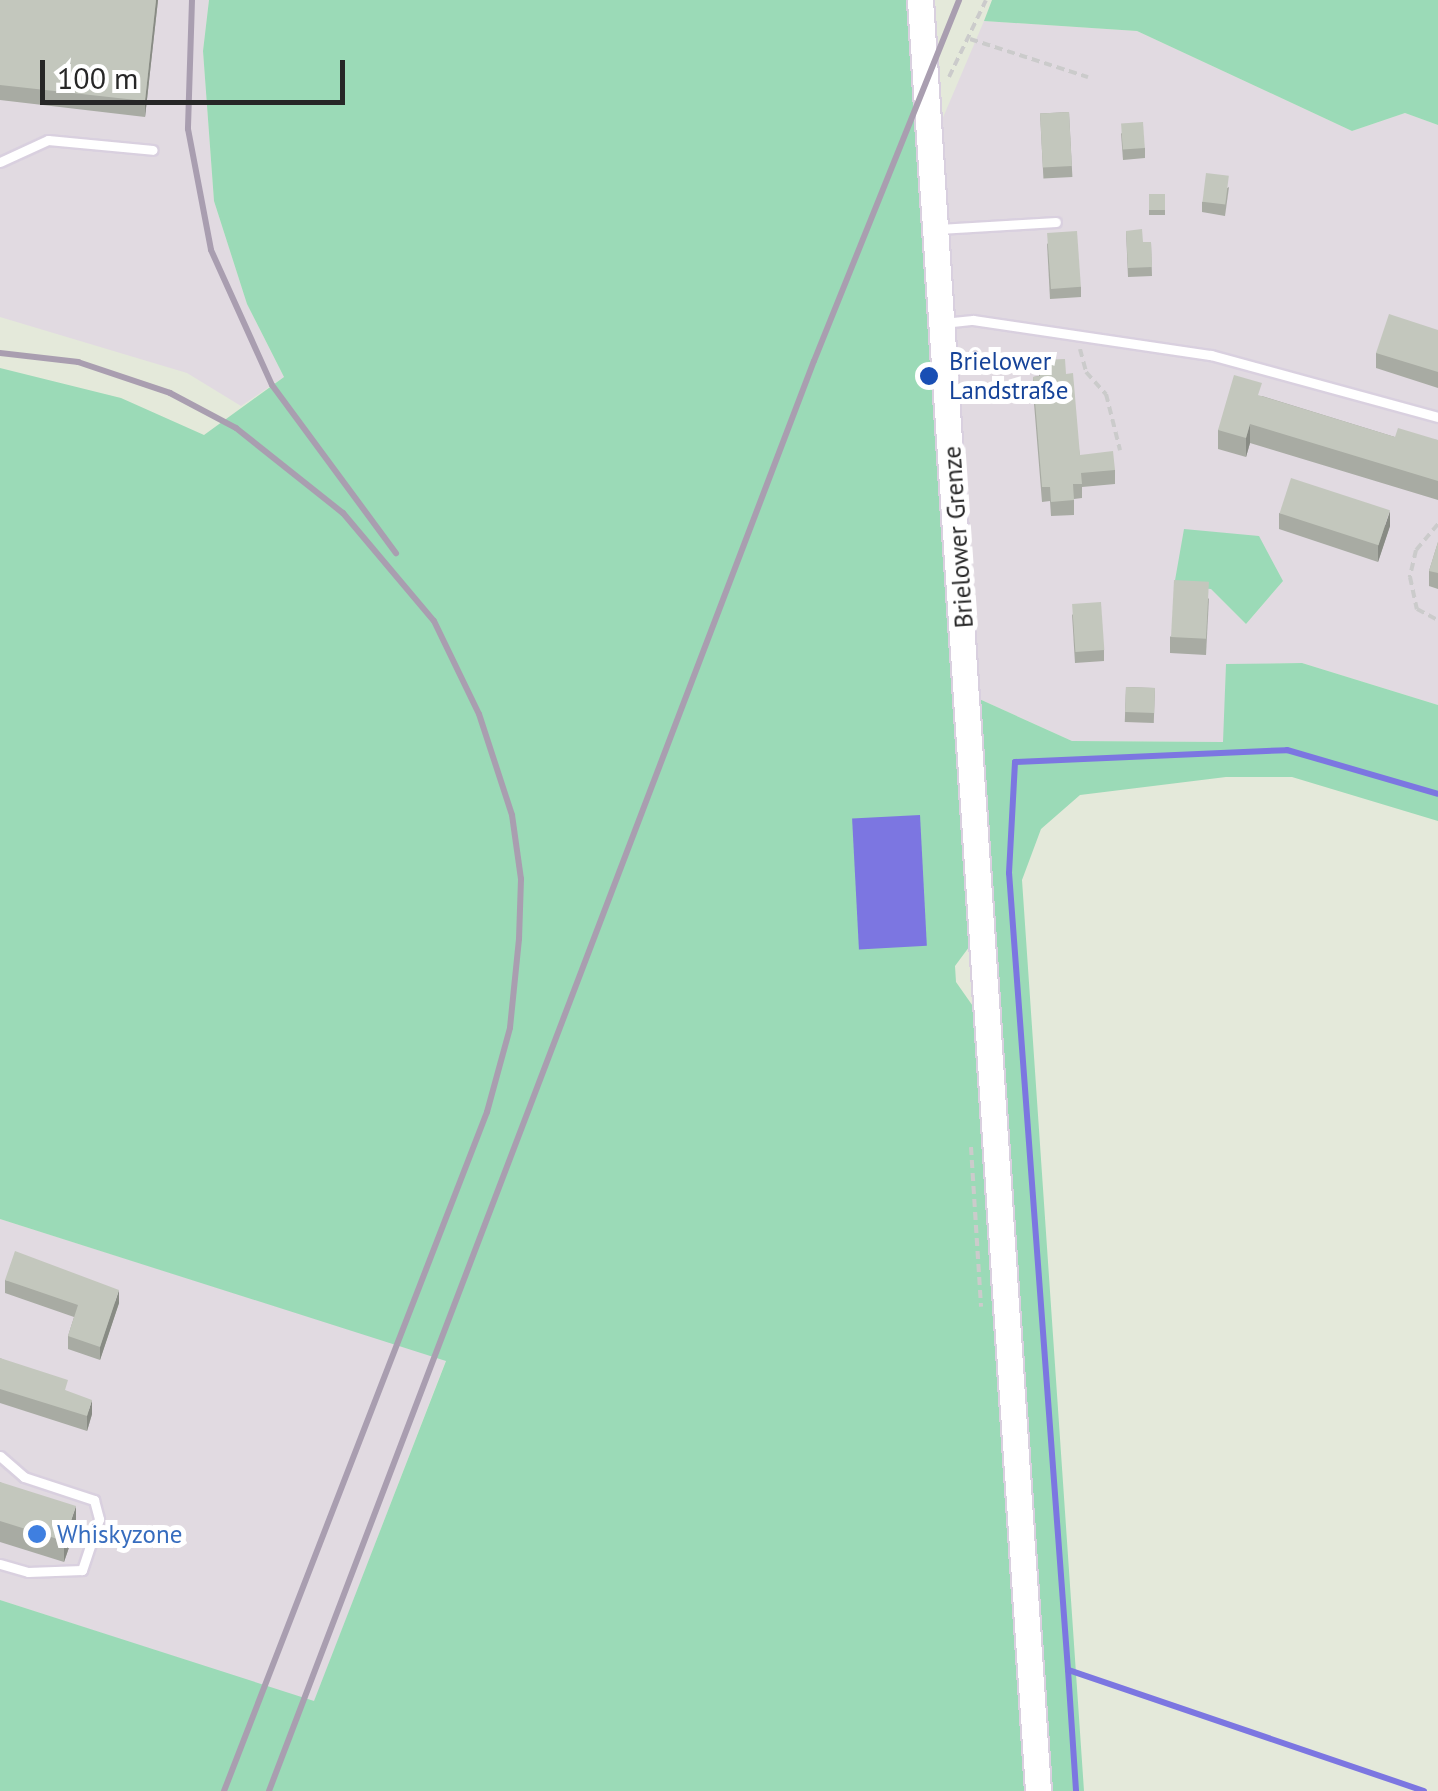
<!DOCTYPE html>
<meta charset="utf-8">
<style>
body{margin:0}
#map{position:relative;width:1438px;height:1791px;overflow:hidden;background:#e4e9da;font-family:"PT Sans",sans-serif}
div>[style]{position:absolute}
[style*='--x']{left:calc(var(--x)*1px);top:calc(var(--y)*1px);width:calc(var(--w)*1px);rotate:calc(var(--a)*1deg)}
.industrial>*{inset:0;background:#e1dae1}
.green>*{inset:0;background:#9bdab7}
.water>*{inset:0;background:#7c76e1;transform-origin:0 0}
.stream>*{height:6px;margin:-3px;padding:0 3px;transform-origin:3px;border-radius:3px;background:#7c76e1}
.path>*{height:4px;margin-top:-2px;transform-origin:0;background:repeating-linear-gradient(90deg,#cbcbcb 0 8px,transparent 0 13px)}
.roads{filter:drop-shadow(2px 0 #d9d0df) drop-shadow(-2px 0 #d9d0df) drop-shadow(0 2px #d9d0df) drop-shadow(0 -2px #d9d0df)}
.service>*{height:9px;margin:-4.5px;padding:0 4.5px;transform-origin:4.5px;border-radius:4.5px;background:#fff}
.secondary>*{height:25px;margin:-12.5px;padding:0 12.5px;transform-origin:12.5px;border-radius:12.5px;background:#fff}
.rail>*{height:6px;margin:-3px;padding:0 3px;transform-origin:3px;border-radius:3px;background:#a99eb0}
.wall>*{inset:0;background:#a8aba3;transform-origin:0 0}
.shaded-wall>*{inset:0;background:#888b84}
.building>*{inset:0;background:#c3c7bd;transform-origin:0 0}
.dots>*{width:28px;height:28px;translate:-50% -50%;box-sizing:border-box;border:5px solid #fff;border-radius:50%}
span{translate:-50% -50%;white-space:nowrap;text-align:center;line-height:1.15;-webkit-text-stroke:10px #fff;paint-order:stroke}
.transit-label{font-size:25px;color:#164399}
.left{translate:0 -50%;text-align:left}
.street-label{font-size:25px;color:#272727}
.shop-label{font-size:25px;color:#366cbe}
.scale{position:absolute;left:40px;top:60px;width:305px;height:45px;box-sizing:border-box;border:5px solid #272727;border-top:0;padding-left:12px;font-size:30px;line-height:35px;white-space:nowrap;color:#272727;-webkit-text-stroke:8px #fff;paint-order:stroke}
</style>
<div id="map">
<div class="industrial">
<i style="clip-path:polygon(0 0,209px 0,203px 51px,214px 201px,247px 304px,284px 377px,241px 406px,187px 373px,0 317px)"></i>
<i style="clip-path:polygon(evenodd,984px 21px,1137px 31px,1352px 131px,1405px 113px,1438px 125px,1438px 705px,1302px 663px,1226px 665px,1224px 742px,1072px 741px,977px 698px,936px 134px,984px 21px,1283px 581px,1246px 624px,1211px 589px,1283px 581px)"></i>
<i style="clip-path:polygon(0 1219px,446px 1360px,314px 1702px,0 1600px)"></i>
</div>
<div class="green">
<i style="clip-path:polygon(209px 0,908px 0,972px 943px,955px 966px,956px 982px,977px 1012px,1027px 1791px,0 1791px,0 1600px,314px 1701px,446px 1361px,0 1219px,0 368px,121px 398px,204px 435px,284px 377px,247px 304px,214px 201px,203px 51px)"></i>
<i style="clip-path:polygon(992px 0,1438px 0,1438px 125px,1405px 113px,1352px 131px,1137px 31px,984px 21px)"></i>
<i style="clip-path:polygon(1184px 529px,1259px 536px,1283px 581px,1246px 624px,1211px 589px,1174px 586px)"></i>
<i style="clip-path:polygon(1302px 663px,1438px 705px,1438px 821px,1292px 777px,1226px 777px,1080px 795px,1041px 829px,1022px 880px,1084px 1791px,1051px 1791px,977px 698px,1072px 741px,1223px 742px,1226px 664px)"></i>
</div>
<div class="water">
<i style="left:920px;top:815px;width:131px;height:68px;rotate:87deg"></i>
</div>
<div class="stream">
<i style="--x:1068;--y:1670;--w:121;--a:86.2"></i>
<i style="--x:1424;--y:1791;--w:376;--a:-161.2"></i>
<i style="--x:1068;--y:1670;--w:799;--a:-94.23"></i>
<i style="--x:1009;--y:873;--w:111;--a:-86.9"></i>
<i style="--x:1015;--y:762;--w:272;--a:-2.5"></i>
<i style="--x:1287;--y:750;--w:157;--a:16.2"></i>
</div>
<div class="path">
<i style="--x:970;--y:39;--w:124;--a:17.9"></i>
<i style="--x:949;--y:77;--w:85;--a:-64.3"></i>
<i style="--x:1080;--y:349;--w:24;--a:75"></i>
<i style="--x:1086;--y:372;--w:30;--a:48"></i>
<i style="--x:1106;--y:394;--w:58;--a:76"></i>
<i style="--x:1438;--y:524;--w:34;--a:130"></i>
<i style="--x:1416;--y:550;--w:28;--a:103"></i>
<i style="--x:1410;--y:577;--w:33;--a:78"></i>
<i style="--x:1417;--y:609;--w:24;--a:28"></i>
<i style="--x:971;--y:1147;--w:160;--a:86.4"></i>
</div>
<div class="roads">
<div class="service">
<i style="--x:0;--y:162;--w:53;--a:-24.6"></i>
<i style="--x:48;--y:140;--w:105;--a:5.4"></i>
<i style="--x:939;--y:229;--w:117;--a:-3.4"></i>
<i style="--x:943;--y:323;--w:30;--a:-6"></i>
<i style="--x:973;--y:320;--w:241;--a:8.4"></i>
<i style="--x:1211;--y:355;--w:235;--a:15.3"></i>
<i style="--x:0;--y:1456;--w:32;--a:41"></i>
<i style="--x:24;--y:1477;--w:74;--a:18.2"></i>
<i style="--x:94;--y:1500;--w:20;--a:75"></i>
<i style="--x:99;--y:1519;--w:54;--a:108.4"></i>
<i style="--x:82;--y:1570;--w:54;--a:177.9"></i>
<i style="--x:28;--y:1572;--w:29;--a:-164"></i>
</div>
<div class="secondary">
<i style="--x:920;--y:0;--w:1795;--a:86.23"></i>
</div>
</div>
<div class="rail">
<i style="--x:192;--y:0;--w:129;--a:91.8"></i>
<i style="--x:188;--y:129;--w:123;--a:79.2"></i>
<i style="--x:211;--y:250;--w:148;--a:65.7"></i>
<i style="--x:272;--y:385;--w:209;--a:53.6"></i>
<i style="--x:0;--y:353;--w:79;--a:6.6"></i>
<i style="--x:78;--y:362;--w:97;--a:18.6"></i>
<i style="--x:170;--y:393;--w:75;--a:27.9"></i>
<i style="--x:236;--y:428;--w:137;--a:38.5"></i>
<i style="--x:343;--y:513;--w:141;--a:49.9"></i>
<i style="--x:434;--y:621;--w:103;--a:64.2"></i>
<i style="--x:479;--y:714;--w:106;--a:71.9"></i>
<i style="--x:512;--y:815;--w:65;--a:82"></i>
<i style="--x:521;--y:879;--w:60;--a:91.9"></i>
<i style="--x:519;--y:939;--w:89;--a:95.8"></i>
<i style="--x:510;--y:1028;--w:87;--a:105.3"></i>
<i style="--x:487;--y:1112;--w:728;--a:111.17"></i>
<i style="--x:269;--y:1791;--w:1530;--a:-69.14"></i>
<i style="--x:814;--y:361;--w:389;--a:-68.1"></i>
</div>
<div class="wall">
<i style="clip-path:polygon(0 0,158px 0,145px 117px,0 100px)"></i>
<i style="left:1069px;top:112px;width:65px;height:29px;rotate:87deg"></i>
<i style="clip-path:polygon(1121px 133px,1145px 148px,1145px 158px,1123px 160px)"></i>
<i style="clip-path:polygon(1229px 187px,1225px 216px,1202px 212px,1202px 202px)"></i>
<i style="left:1149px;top:194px;width:16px;height:21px"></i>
<i style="clip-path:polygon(1126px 231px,1143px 242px,1151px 242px,1152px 276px,1128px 277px)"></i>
<i style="clip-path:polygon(1047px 243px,1081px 287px,1081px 297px,1050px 299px)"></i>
<i style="clip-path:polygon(1438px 330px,1438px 388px,1376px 368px,1376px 353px)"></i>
<i style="clip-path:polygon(1039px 360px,1066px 374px,1080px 455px,1115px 470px,1115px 484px,1082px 487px,1082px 498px,1074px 499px,1074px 515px,1051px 516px,1050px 501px,1042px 502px,1033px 391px,1033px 377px,1039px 376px)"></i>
<i style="clip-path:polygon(1262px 396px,1395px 437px,1438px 440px,1438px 500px,1250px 443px,1246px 457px,1218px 449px,1218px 430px)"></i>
<i style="clip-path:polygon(1279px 513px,1390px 526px,1378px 562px,1279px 529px)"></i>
<i style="clip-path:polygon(1438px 542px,1438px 589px,1429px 586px,1429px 571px)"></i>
<i style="clip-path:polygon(1209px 598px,1206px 655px,1170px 653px,1170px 637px)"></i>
<i style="clip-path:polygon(1072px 614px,1104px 650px,1104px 661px,1075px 663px)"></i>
<i style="left:1126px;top:687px;width:29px;height:35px;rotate:2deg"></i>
<i style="clip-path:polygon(5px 1280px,119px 1303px,100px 1360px,68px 1349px,68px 1336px,74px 1317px,5px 1293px)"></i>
<i style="clip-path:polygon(0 1358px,68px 1392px,92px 1414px,87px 1431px,0 1403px)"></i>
<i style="clip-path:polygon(0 1482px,76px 1527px,64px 1562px,0 1542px)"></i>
</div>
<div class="shaded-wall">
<i style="clip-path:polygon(156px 0,158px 0,145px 117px,145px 101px)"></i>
<i style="clip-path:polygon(1250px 424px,1250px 443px,1246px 457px,1246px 438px)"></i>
<i style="clip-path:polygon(1390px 511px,1390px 526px,1378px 562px,1378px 546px)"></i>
<i style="clip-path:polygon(119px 1290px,119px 1303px,100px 1360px,100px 1347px)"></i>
<i style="clip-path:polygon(92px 1400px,92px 1414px,87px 1431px,87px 1416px)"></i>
<i style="clip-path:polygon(76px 1506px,76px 1527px,64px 1562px,64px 1541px)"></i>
</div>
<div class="building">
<i style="clip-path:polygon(0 0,156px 0,145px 101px,0 85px)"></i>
<i style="left:1069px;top:112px;width:54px;height:29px;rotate:87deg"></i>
<i style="left:1143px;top:122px;width:26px;height:22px;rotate:86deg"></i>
<i style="left:1206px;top:173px;width:23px;height:29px;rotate:7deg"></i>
<i style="left:1149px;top:194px;width:16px;height:16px"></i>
<i style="clip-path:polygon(1142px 229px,1143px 242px,1151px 242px,1152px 267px,1128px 268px,1126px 231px)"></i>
<i style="left:1077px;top:231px;width:56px;height:30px;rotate:86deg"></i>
<i style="clip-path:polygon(1389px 314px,1438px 330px,1438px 372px,1376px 353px)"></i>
<i style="clip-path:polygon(1065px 359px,1066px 374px,1073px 373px,1080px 455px,1113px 451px,1115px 470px,1081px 473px,1082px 484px,1073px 484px,1074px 500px,1051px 502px,1050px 487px,1042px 487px,1033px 377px,1040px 376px,1039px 360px)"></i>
<i style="clip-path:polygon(1234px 375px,1262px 383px,1258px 395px,1395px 437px,1398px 428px,1438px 440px,1438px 481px,1250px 424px,1246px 438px,1218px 430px)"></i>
<i style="left:1291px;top:478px;width:104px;height:37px;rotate:18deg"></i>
<i style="clip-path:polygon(1438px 542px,1438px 573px,1429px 571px)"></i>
<i style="left:1174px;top:580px;width:35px;height:57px;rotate:3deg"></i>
<i style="left:1101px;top:602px;width:48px;height:29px;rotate:86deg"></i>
<i style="left:1126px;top:687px;width:29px;height:25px;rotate:2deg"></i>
<i style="clip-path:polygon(15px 1251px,119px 1290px,100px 1347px,68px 1336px,78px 1305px,5px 1280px)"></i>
<i style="clip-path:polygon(0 1358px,68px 1380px,65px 1390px,92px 1400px,87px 1416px,0 1389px)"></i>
<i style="clip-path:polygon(0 1482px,76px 1506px,64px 1541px,0 1521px)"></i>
</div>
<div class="dots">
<i style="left:929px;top:376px;background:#1a4fb4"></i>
<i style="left:37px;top:1534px;background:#3f7fe0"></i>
</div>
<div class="transit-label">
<span class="left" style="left:949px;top:376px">Brielower<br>Landstraße</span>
</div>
<div class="street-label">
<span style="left:958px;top:537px;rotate:-94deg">Brielower Grenze</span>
</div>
<div class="shop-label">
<span class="left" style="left:57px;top:1534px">Whiskyzone</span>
</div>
<div class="scale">100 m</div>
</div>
